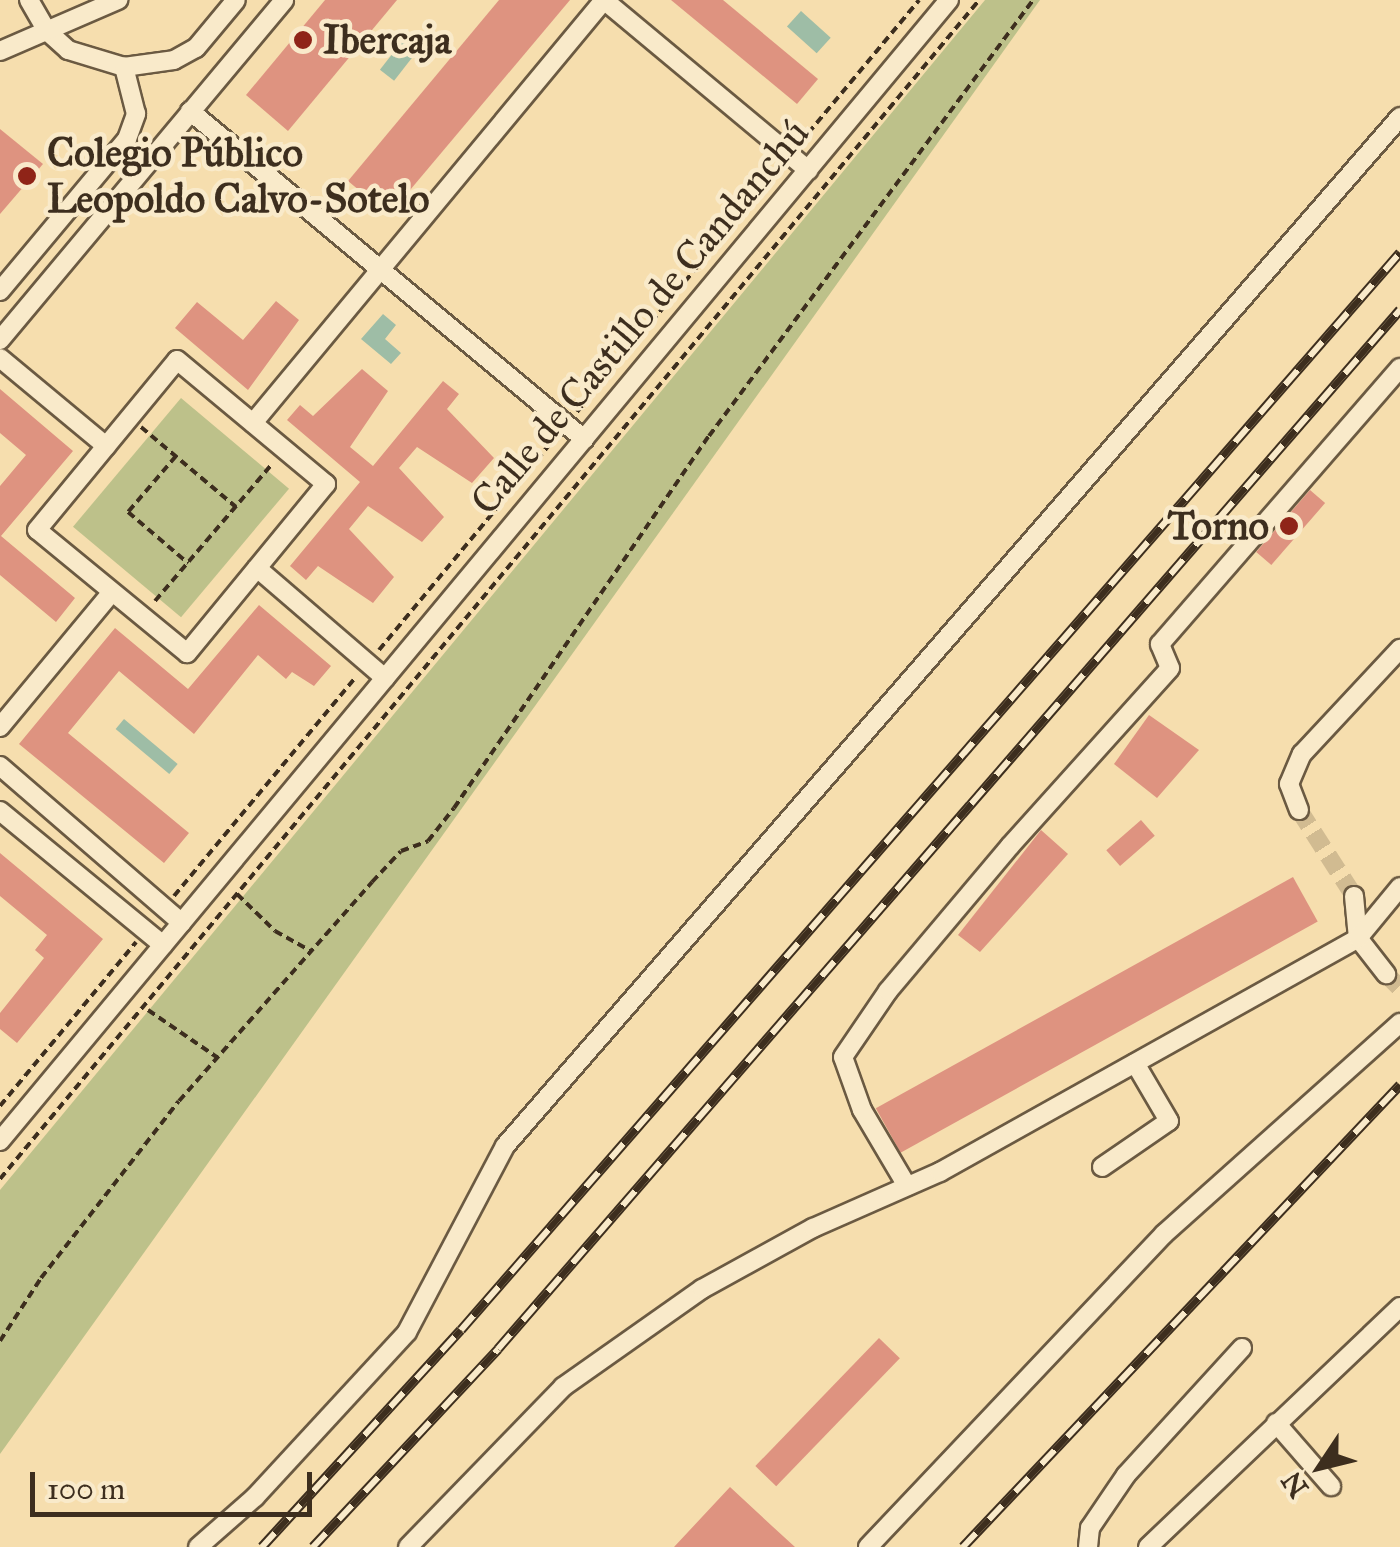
<!DOCTYPE html>
<meta charset="utf-8">
<style>
body{margin:0}
#map{position:relative;width:1400px;height:1547px;overflow:hidden;background:#f6deae;font-family:"IM FELL Great Primer",serif}
div>[style]{position:absolute}
[style*='--x']{left:calc(var(--x)*1px);top:calc(var(--y)*1px);width:calc(var(--w)*1px);rotate:calc(var(--a)*1deg)}
.green>*{inset:0;background:#bdc18a;transform-origin:0 0}
.water>*{inset:0;background:#9ebda6;transform-origin:0 0}
.building>*{inset:0;background:#de9380;transform-origin:0 0}
.minor-tunnel>*{height:18px;margin-top:-9px;transform-origin:0;background:repeating-linear-gradient(90deg,#d1bb91 0 18px,transparent 0 27px)}
.path>*{height:4px;margin-top:-2px;transform-origin:0;background:repeating-linear-gradient(90deg,#3d2e1e 0 8px,transparent 0 13px)}
.roads{filter:drop-shadow(2px 0 #6b5a42) drop-shadow(-2px 0 #6b5a42) drop-shadow(0 2px #6b5a42) drop-shadow(0 -2px #6b5a42)}
.minor>*{height:18px;margin:-9px;padding:0 9px;transform-origin:9px;border-radius:9px;background:#f9eaca}
.rail>*{height:10px;margin-top:-5px;transform-origin:0;background:repeating-linear-gradient(90deg,#f9eaca 0 19px,#3d2e1e 0 38px);box-sizing:border-box;border-block:2px solid #3d2e1e}
.dots>*{width:28px;height:28px;translate:-50% -50%;box-sizing:border-box;border:5px solid #f9eaca;border-radius:50%}
span{translate:-50% -50%;white-space:nowrap;text-align:center;line-height:1.15;-webkit-text-stroke:9px #f9eaca;paint-order:stroke}
.poi-label{font-size:40px;color:#3d2e1e;font-weight:700}
.left{translate:0 -50%;text-align:left}
.right{translate:-100% -50%;text-align:right}
.street-label{font-size:40px;color:#3d2e1e}
.north{position:absolute;left:1270px;top:1417px;width:100px;height:100px;-webkit-text-stroke:8px #f9eaca;paint-order:stroke;rotate:235deg;font-size:28px;font-weight:700;line-height:40px;text-align:center;color:#3d2e1e}
.north::after{content:'';display:block;margin:auto;width:35px;height:45px;background:#3d2e1e;clip-path:polygon(50% 0,100% 100%,50% 72%,0 100%)}
.scale{position:absolute;left:30px;top:1472px;width:282px;height:45px;box-sizing:border-box;border:5px solid #3d2e1e;border-top:0;padding-left:12px;font-size:30px;line-height:35px;white-space:nowrap;color:#3d2e1e;-webkit-text-stroke:8px #f9eaca;paint-order:stroke}
</style>
<div id="map">
<div class="green">
<i style="clip-path:polygon(985px 0,1040px 0,0 1454px,0 1190px)"></i>
<i style="left:181px;top:398px;width:141px;height:168px;rotate:40deg"></i>
</div>
<div class="water">
<i style="left:801px;top:11px;width:40px;height:21px;rotate:42deg"></i>
<i style="left:407px;top:35px;width:18px;height:44px;rotate:38deg"></i>
<i style="clip-path:polygon(383px 314px,396px 325px,385px 339px,401px 353px,391px 364px,361px 339px)"></i>
<i style="left:124px;top:719px;width:70px;height:13px;rotate:40deg"></i>
</div>
<div class="building">
<i style="clip-path:polygon(325px 0,397px 0,288px 131px,246px 95px)"></i>
<i style="clip-path:polygon(499px 0,570px 0,389px 215px,348px 181px)"></i>
<i style="clip-path:polygon(671px 0,723px 0,818px 79px,797px 104px)"></i>
<i style="clip-path:polygon(0 129px,43px 164px,0 214px)"></i>
<i style="clip-path:polygon(276px 301px,299px 320px,248px 390px,175px 328px,197px 302px,243px 340px)"></i>
<i style="clip-path:polygon(362px 369px,388px 391px,350px 447px,373px 466px,443px 381px,459px 394px,447px 409px,494px 458px,472px 483px,417px 447px,399px 468px,444px 517px,422px 542px,368px 506px,349px 529px,394px 577px,373px 603px,318px 566px,306px 580px,290px 566px,360px 482px,287px 420px,300px 405px,313px 416px)"></i>
<i style="clip-path:polygon(0 389px,73px 451px,1px 536px,75px 598px,56px 622px,0 575px,0 486px,26px 455px,0 433px)"></i>
<i style="left:1310px;top:490px;width:20px;height:82px;rotate:41deg"></i>
<i style="clip-path:polygon(259px 605px,331px 666px,314px 686px,292px 672px,286px 679px,258px 655px,194px 734px,119px 671px,68px 733px,189px 833px,164px 863px,19px 744px,115px 628px,188px 689px)"></i>
<i style="clip-path:polygon(1149px 715px,1199px 750px,1157px 798px,1114px 764px)"></i>
<i style="left:1141px;top:820px;width:21px;height:46px;rotate:49deg"></i>
<i style="clip-path:polygon(1041px 830px,1068px 854px,980px 952px,958px 935px)"></i>
<i style="clip-path:polygon(0 853px,103px 939px,17px 1043px,0 1029px,0 1013px,44px 958px,35px 950px,47px 935px,0 896px)"></i>
<i style="left:1293px;top:877px;width:51px;height:477px;rotate:61deg"></i>
<i style="left:879px;top:1338px;width:29px;height:178px;rotate:44deg"></i>
<i style="clip-path:polygon(730px 1487px,772px 1526px,795px 1547px,674px 1547px)"></i>
</div>
<div class="minor-tunnel">
<i style="--x:1299;--y:810;--w:102;--a:57.4"></i>
<i style="--x:1386;--y:974;--w:20;--a:45"></i>
</div>
<div class="path">
<i style="--x:800;--y:143;--w:186;--a:-50.2"></i>
<i style="--x:577;--y:412;--w:315;--a:-50.4"></i>
<i style="--x:141;--y:427;--w:124;--a:40.1"></i>
<i style="--x:176;--y:456;--w:74;--a:130.6"></i>
<i style="--x:128;--y:512;--w:79;--a:40.4"></i>
<i style="--x:155;--y:601;--w:180;--a:-49.5"></i>
<i style="--x:379;--y:650;--w:276;--a:-50.3"></i>
<i style="--x:237;--y:894;--w:53;--a:44.2"></i>
<i style="--x:275;--y:931;--w:41;--a:29.1"></i>
<i style="--x:174;--y:896;--w:285;--a:-50.3"></i>
<i style="--x:148;--y:1010;--w:85;--a:34.4"></i>
<i style="--x:0;--y:1106;--w:213;--a:-50.3"></i>
<i style="--x:0;--y:1179;--w:1532;--a:-50.29"></i>
<i style="--x:0;--y:1341;--w:75;--a:-56.9"></i>
<i style="--x:41;--y:1278;--w:224;--a:-52.1"></i>
<i style="--x:179;--y:1101;--w:292;--a:-48.6"></i>
<i style="--x:372;--y:882;--w:42;--a:-46.9"></i>
<i style="--x:401;--y:851;--w:29;--a:-20"></i>
<i style="--x:428;--y:841;--w:42;--a:-51.8"></i>
<i style="--x:454;--y:808;--w:451;--a:-55.6"></i>
<i style="--x:709;--y:436;--w:543;--a:-53.38"></i>
</div>
<div class="roads">
<div class="minor">
<i style="--x:29;--y:0;--w:34;--a:60"></i>
<i style="--x:46;--y:30;--w:30;--a:42"></i>
<i style="--x:68;--y:50;--w:59;--a:16.9"></i>
<i style="--x:124;--y:67;--w:50;--a:-8"></i>
<i style="--x:174;--y:60;--w:25;--a:-29"></i>
<i style="--x:196;--y:48;--w:62;--a:-50.2"></i>
<i style="--x:604;--y:0;--w:266;--a:39.8"></i>
<i style="--x:0;--y:51;--w:129;--a:-23.4"></i>
<i style="--x:190;--y:111;--w:513;--a:39.78"></i>
<i style="--x:0;--y:291;--w:198;--a:-50.1"></i>
<i style="--x:127;--y:139;--w:27;--a:-70"></i>
<i style="--x:136;--y:114;--w:49;--a:-104.3"></i>
<i style="--x:0;--y:340;--w:443;--a:-50.1"></i>
<i style="--x:0;--y:358;--w:138;--a:39.7"></i>
<i style="--x:177;--y:360;--w:194;--a:39.8"></i>
<i style="--x:326;--y:484;--w:219;--a:129.4"></i>
<i style="--x:187;--y:653;--w:194;--a:-140.6"></i>
<i style="--x:37;--y:530;--w:220;--a:-50.5"></i>
<i style="--x:253;--y:423;--w:550;--a:-50.31"></i>
<i style="--x:257;--y:568;--w:169;--a:40.7"></i>
<i style="--x:0;--y:727;--w:175;--a:-50.3"></i>
<i style="--x:0;--y:766;--w:240;--a:40.8"></i>
<i style="--x:1299;--y:810;--w:28;--a:-111"></i>
<i style="--x:1289;--y:784;--w:33;--a:-67"></i>
<i style="--x:1302;--y:754;--w:144;--a:-47"></i>
<i style="--x:0;--y:811;--w:211;--a:39.4"></i>
<i style="--x:1354;--y:896;--w:42;--a:84.6"></i>
<i style="--x:1358;--y:938;--w:46;--a:52.1"></i>
<i style="--x:0;--y:1141;--w:1484;--a:-50.25"></i>
<i style="--x:1102;--y:1167;--w:81;--a:-34.5"></i>
<i style="--x:1169;--y:1121;--w:67;--a:-120.4"></i>
<i style="--x:907;--y:1186;--w:88;--a:-120.6"></i>
<i style="--x:862;--y:1110;--w:56;--a:-109.7"></i>
<i style="--x:843;--y:1057;--w:80;--a:-55.7"></i>
<i style="--x:888;--y:991;--w:189;--a:-49.9"></i>
<i style="--x:1010;--y:846;--w:239;--a:-48"></i>
<i style="--x:1170;--y:668;--w:26;--a:-113"></i>
<i style="--x:1160;--y:644;--w:366;--a:-49"></i>
<i style="--x:1276;--y:1423;--w:84;--a:48.9"></i>
<i style="--x:198;--y:1547;--w:76;--a:-41.3"></i>
<i style="--x:255;--y:1497;--w:224;--a:-47.3"></i>
<i style="--x:407;--y:1332;--w:210;--a:-62.2"></i>
<i style="--x:505;--y:1146;--w:1364;--a:-48.98"></i>
<i style="--x:408;--y:1547;--w:223;--a:-45.9"></i>
<i style="--x:563;--y:1387;--w:170;--a:-35.2"></i>
<i style="--x:702;--y:1289;--w:127;--a:-28.8"></i>
<i style="--x:813;--y:1228;--w:139;--a:-23.8"></i>
<i style="--x:940;--y:1172;--w:479;--a:-29.2"></i>
<i style="--x:1358;--y:938;--w:66;--a:-50.5"></i>
<i style="--x:868;--y:1547;--w:431;--a:-46.6"></i>
<i style="--x:1164;--y:1234;--w:317;--a:-41.8"></i>
<i style="--x:1088;--y:1547;--w:19;--a:-84"></i>
<i style="--x:1090;--y:1528;--w:64;--a:-55.8"></i>
<i style="--x:1126;--y:1475;--w:172;--a:-47.6"></i>
<i style="--x:1148;--y:1547;--w:348;--a:-43.6"></i>
</div>
</div>
<div class="rail">
<i style="--x:262;--y:1547;--w:294;--a:-47.5"></i>
<i style="--x:461;--y:1330;--w:1429;--a:-48.92"></i>
<i style="--x:313;--y:1547;--w:271;--a:-46.9"></i>
<i style="--x:498;--y:1349;--w:1376;--a:-49.04"></i>
<i style="--x:963;--y:1547;--w:636;--a:-46.59"></i>
</div>
<div class="dots">
<i style="left:303px;top:40px;background:#8f2418"></i>
<i style="left:27px;top:176px;background:#8f2418"></i>
<i style="left:1289px;top:526px;background:#8f2418"></i>
</div>
<div class="poi-label">
<span class="left" style="left:323px;top:40px">Ibercaja</span>
<span class="left" style="left:47px;top:176px">Colegio Público<br>Leopoldo Calvo-Sotelo</span>
<span class="right" style="left:1269px;top:526px">Torno</span>
</div>
<div class="street-label">
<span style="left:640px;top:317px;rotate:-50deg">Calle de Castillo de Candanchú</span>
</div>
<div class="north">N</div>
<div class="scale">100 m</div>
</div>
